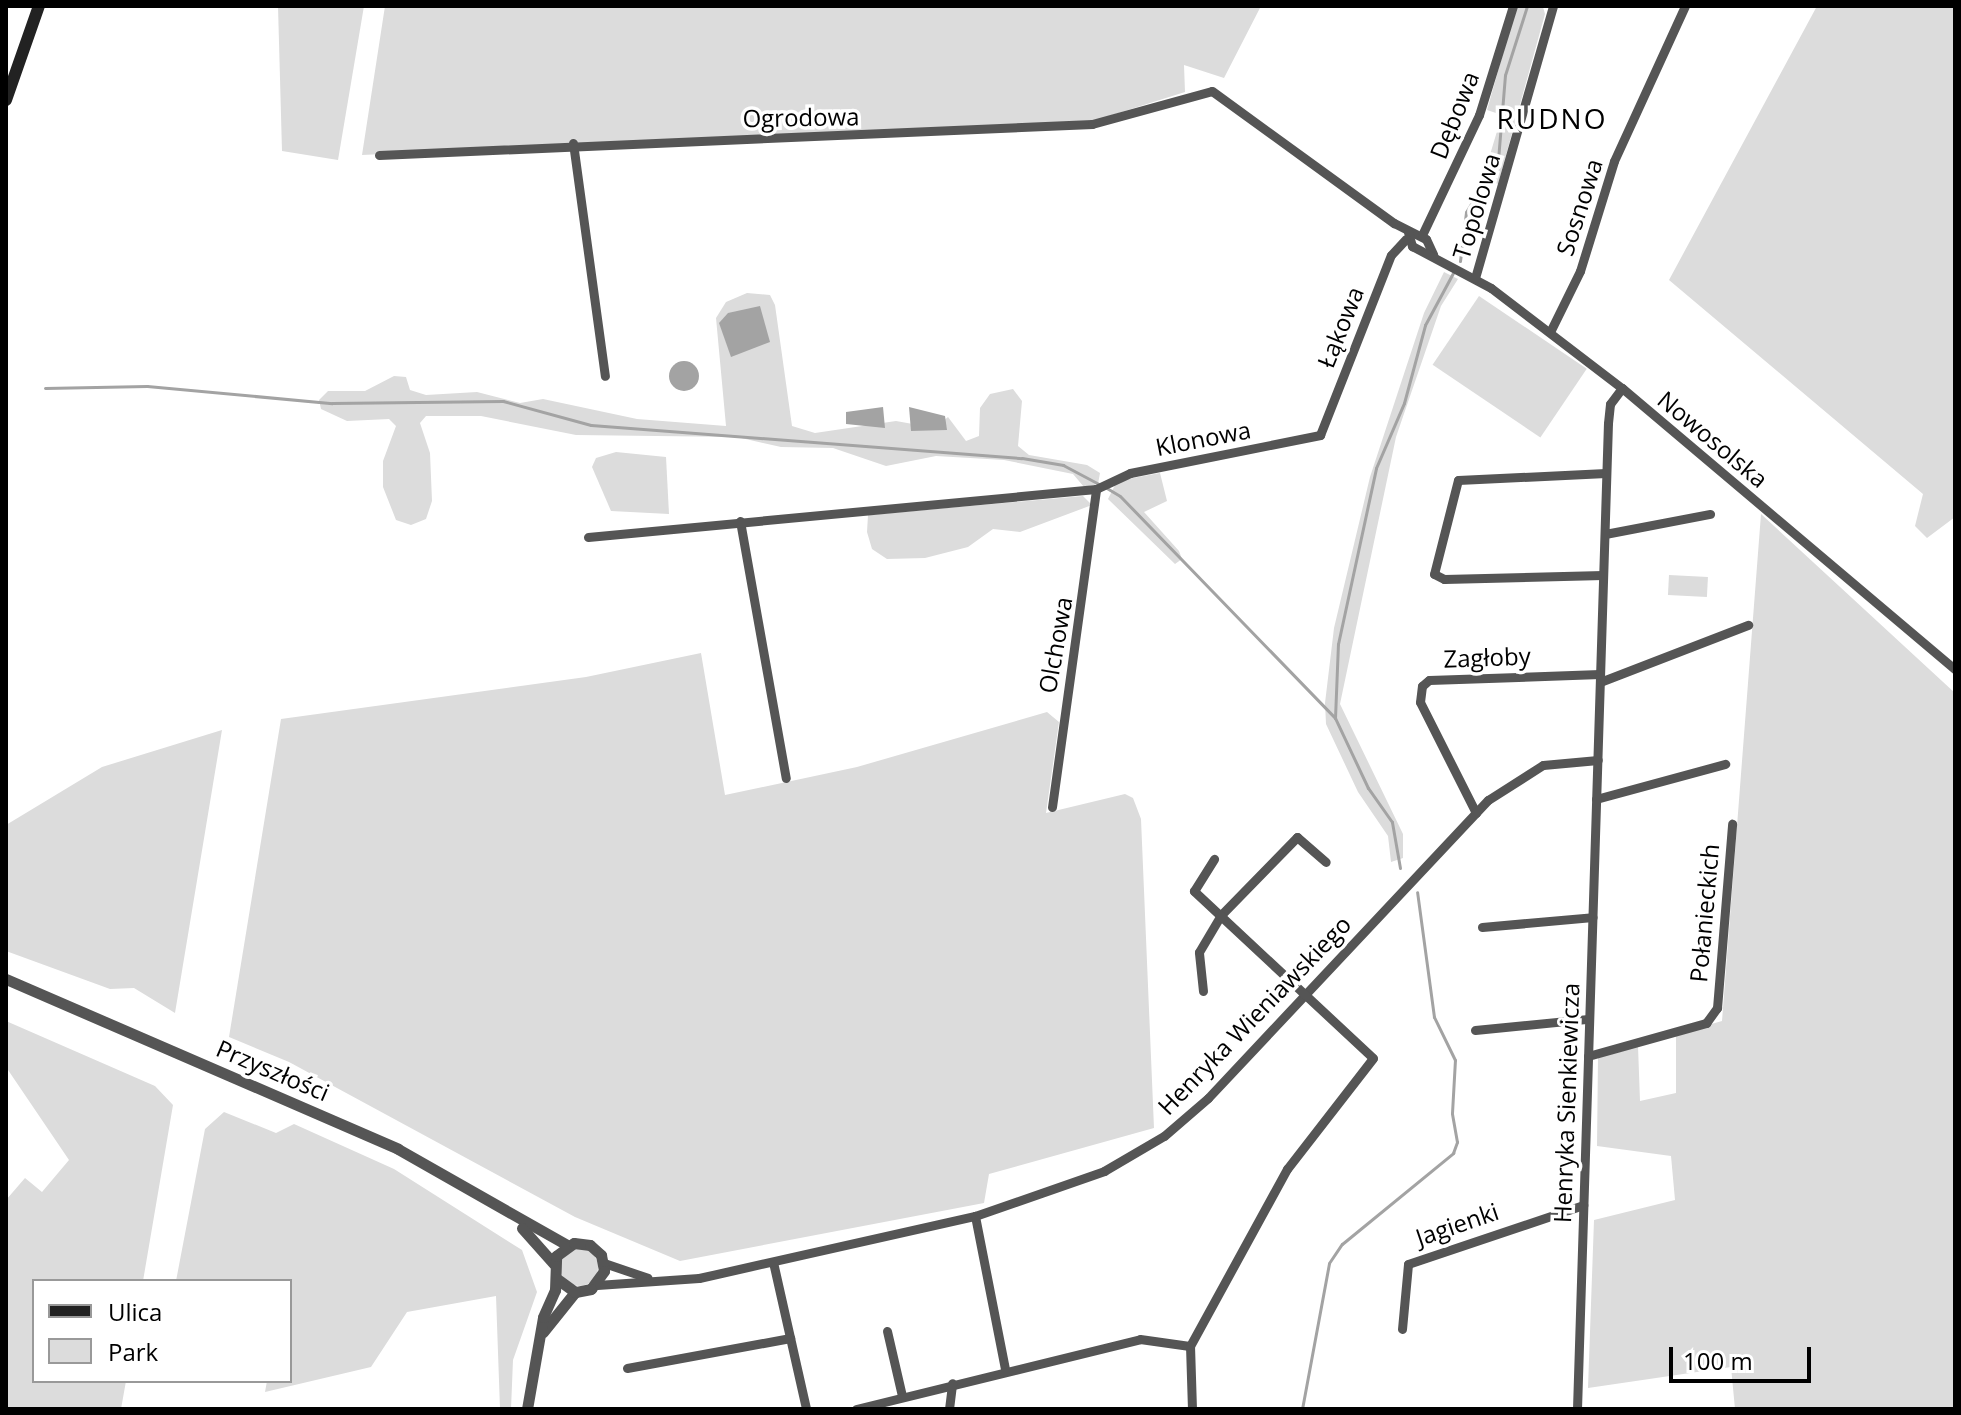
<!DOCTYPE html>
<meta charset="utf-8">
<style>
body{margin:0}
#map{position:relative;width:1961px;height:1415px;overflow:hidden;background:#fff;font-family:"Open Sans",sans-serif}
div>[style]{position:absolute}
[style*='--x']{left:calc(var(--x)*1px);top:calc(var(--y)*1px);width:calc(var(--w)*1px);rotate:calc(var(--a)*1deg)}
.green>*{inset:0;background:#dcdcdc;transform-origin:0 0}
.round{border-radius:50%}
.water>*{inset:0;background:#a3a3a3}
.stream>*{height:3px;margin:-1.5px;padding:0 1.5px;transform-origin:1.5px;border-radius:1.5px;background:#a3a3a3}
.minor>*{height:9px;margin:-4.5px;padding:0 4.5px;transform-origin:4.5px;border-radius:4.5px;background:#555}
.tertiary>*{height:11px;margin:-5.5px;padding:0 5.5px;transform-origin:5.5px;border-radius:5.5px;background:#555}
.secondary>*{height:12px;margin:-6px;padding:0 6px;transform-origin:6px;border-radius:6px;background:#222}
span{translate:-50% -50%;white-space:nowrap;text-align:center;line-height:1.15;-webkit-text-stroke:7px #fff;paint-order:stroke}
.street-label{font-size:24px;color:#000}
.quarter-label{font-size:28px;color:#000;letter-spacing:2px}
.frame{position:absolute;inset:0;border:8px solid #000;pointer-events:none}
.legend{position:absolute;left:32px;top:1279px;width:260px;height:104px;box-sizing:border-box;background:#fff;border:2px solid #999;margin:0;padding:10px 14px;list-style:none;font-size:24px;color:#000}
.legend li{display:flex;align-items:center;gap:16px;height:40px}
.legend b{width:40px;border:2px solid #999}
.scale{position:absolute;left:1669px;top:1347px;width:142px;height:36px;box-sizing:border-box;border:4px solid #000;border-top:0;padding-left:10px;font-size:24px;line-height:28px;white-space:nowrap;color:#000;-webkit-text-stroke:6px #fff;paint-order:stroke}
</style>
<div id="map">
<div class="green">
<i style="clip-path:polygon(278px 6px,364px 6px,338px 160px,282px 151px)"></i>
<i style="clip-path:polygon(385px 6px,1261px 6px,1224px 78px,1184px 65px,1185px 92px,1093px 121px,362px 155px)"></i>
<i style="clip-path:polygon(1817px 6px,1955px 6px,1955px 517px,1927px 538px,1915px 526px,1923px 494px,1669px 280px)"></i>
<i style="clip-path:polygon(1543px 7px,1545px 14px,1498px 184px,1483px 178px,1498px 128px,1496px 113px,1487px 110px,1516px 8px)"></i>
<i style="clip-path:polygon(1444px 272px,1458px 279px,1441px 306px,1396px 437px,1340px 704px,1403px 834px,1403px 858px,1391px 862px,1388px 836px,1358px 792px,1326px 724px,1325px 703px,1334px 628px,1370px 477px,1424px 313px)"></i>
<i style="clip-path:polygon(747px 293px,770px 295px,775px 305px,792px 426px,815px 433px,896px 421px,935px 428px,948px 417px,966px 441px,979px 436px,980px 408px,990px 394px,1013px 389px,1022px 401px,1018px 446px,1029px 455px,1087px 465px,1100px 473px,1098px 484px,1084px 487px,1073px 474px,1004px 460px,936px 456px,886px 466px,833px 448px,781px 447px,737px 437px,576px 435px,481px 416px,426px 416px,420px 423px,430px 453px,432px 501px,426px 519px,411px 525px,396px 520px,383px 487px,383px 461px,396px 426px,389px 419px,347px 421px,321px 409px,319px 400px,328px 391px,365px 391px,394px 376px,406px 377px,410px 390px,426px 395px,477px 392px,520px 403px,543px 399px,637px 419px,726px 426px,716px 318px,726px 302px)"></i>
<i style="left:1479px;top:296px;width:130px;height:83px;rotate:34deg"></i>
<i style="clip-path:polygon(616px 452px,666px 457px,669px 514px,611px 511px,592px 467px,596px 458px)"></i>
<i style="clip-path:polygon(1160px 473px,1167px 501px,1144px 512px,1179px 551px,1182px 559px,1175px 564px,1108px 499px,1117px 481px)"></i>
<i style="clip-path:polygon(1083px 496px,1092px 505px,1020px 532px,993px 529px,968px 547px,925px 558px,887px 559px,872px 549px,867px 532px,868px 515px)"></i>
<i style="clip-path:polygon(1761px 514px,1955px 693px,1955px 1409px,1735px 1409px,1731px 1367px,1588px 1388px,1594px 1220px,1675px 1200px,1671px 1156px,1597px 1146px,1598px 1056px,1638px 1046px,1640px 1101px,1676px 1093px,1676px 1034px,1722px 1021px)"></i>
<i style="left:1669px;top:575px;width:39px;height:20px;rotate:3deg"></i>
<i style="clip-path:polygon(701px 653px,725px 795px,857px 767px,1047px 712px,1059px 722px,1046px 813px,1125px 794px,1133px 798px,1141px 819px,1154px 1128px,989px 1174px,984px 1203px,680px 1261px,575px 1217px,289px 1062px,229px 1037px,281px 719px,586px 677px)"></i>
<i style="clip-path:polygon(222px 730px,175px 1013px,134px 988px,110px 989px,6px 951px,6px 825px,102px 767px)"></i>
<i style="clip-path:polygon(6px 1021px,155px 1086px,173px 1105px,143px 1281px,34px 1281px,34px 1381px,126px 1381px,121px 1409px,6px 1409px,6px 1200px,25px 1178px,42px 1192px,69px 1160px,6px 1067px)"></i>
<i style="clip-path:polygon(224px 1112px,276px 1133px,294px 1124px,394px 1169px,522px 1250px,537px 1292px,513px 1360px,511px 1409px,500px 1409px,496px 1296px,407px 1312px,371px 1367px,265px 1392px,267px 1381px,290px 1381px,290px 1281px,176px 1281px,205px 1129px)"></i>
<i class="round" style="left:560px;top:1248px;width:38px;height:38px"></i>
</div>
<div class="water">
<i style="clip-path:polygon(760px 306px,770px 342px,731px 357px,719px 323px,728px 313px)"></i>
<i class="round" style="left:669px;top:361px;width:30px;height:30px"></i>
<i style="clip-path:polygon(883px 407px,885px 428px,846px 424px,846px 412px)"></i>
<i style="clip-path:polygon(909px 407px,945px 416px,947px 430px,911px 431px)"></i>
</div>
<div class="stream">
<i style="--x:1460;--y:261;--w:49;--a:-83"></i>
<i style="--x:1466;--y:212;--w:61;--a:-58.4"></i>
<i style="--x:1498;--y:160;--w:85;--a:-85.3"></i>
<i style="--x:1505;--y:75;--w:72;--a:-72.3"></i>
<i style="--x:45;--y:388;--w:102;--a:-1.1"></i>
<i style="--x:147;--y:386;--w:186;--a:5.3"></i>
<i style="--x:332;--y:403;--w:171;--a:-0.7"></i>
<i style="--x:503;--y:401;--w:91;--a:15.3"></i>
<i style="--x:591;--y:425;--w:432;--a:4.4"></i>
<i style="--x:1022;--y:458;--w:42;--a:9.7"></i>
<i style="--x:1063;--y:465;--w:40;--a:28"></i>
<i style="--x:1105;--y:487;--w:17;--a:31"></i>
<i style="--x:1120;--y:496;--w:309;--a:45.9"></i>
<i style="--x:1400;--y:868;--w:47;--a:-99.9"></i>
<i style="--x:1392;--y:822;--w:42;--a:-125.2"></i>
<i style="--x:1368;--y:788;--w:77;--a:-115.2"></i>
<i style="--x:1335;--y:718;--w:74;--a:-87.7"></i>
<i style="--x:1338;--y:644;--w:180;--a:-77.8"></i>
<i style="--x:1376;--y:468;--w:71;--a:-66.7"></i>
<i style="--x:1404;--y:403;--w:81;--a:-74.9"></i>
<i style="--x:1425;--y:325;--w:59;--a:-61.7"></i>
<i style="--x:1302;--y:1409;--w:148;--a:-79.5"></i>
<i style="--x:1329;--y:1263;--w:23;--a:-56"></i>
<i style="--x:1342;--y:1244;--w:144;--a:-39.3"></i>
<i style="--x:1453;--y:1153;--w:12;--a:-70"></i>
<i style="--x:1457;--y:1142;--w:29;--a:-100"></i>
<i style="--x:1452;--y:1113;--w:53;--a:-86.8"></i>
<i style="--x:1455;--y:1060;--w:48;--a:-116"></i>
<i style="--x:1434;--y:1017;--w:126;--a:-97.7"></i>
</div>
<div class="minor">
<i style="--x:573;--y:143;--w:235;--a:82.2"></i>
<i style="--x:379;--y:155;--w:714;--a:-2.49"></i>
<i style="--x:1092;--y:124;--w:124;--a:-15.4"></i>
<i style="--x:1212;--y:91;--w:225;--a:36"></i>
<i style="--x:1394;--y:223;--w:36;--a:27"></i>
<i style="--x:1426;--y:239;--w:17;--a:65"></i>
<i style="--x:1408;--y:232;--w:15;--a:74"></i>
<i style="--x:1412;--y:246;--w:89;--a:28"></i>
<i style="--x:1491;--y:288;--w:165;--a:37.4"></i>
<i style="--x:1622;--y:388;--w:436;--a:40.2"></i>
<i style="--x:1422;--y:235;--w:133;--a:-64.6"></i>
<i style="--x:1479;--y:115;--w:114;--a:-72.7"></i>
<i style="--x:1475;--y:278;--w:283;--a:-74"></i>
<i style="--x:1550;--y:332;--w:68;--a:-63.8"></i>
<i style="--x:1580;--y:271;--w:115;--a:-72.8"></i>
<i style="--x:1614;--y:161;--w:170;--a:-65.4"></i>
<i style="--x:1096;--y:489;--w:38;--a:-25"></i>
<i style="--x:1130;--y:473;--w:194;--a:-11.3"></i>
<i style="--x:1320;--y:435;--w:193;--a:-68.5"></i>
<i style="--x:1391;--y:255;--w:22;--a:-47"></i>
<i style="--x:740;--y:521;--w:261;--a:79.9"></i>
<i style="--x:1605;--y:534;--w:107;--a:-10.8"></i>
<i style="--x:588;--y:537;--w:510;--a:-5.4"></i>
<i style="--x:1603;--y:575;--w:159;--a:178.6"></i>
<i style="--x:1444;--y:579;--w:11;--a:-153"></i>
<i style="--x:1434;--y:574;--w:97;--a:-75.7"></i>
<i style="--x:1458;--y:480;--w:148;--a:-2.7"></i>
<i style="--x:1600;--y:682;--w:159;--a:-21.1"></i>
<i style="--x:1596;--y:799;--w:134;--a:-15.2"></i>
<i style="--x:1052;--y:807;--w:321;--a:-82.1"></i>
<i style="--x:1476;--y:813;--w:124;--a:-116.8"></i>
<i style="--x:1420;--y:702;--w:16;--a:-83"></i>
<i style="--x:1422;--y:686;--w:9;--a:-41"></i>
<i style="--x:1429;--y:680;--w:171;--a:-2"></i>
<i style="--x:1482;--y:927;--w:111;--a:-5.1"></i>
<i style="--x:1203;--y:991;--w:39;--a:-96"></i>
<i style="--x:1199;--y:952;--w:43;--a:-59.3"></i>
<i style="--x:1221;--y:915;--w:109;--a:-45.7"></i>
<i style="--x:1297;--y:837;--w:38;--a:41"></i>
<i style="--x:1475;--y:1030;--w:114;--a:-5.6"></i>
<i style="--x:1588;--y:1056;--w:123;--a:-15.6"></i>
<i style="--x:1706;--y:1023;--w:19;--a:-54"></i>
<i style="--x:1717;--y:1008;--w:185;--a:-85.3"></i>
<i style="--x:975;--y:1216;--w:156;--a:78.9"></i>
<i style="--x:773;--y:1262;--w:151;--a:77.3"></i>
<i style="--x:604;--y:1263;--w:46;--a:18.8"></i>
<i style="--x:597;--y:1285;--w:102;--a:-3.9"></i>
<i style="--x:699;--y:1278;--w:283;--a:-12.7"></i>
<i style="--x:975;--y:1216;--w:137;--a:-19.2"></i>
<i style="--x:1104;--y:1171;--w:69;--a:-30.3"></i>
<i style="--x:1164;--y:1136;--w:58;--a:-40.8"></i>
<i style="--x:1208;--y:1098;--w:409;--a:-46.8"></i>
<i style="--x:1488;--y:800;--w:65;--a:-32.5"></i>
<i style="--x:1543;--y:765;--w:55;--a:-5.2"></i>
<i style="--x:1402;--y:1329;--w:65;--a:-84.7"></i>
<i style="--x:1408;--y:1264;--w:185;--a:-18.6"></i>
<i style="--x:887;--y:1331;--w:67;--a:77"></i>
<i style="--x:627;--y:1368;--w:166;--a:-10.4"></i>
<i style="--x:856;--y:1409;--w:292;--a:-13.8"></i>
<i style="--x:1140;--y:1339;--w:50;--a:8"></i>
<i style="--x:949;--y:1409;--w:26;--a:-83"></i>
<i style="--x:1192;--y:1409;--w:63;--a:-91.8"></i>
<i style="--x:1190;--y:1346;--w:202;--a:-61.3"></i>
<i style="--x:1287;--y:1169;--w:140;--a:-52.2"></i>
<i style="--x:1373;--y:1058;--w:245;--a:-137"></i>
<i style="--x:1194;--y:891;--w:38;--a:-58"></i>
<i style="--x:1577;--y:1409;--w:986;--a:-88.2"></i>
<i style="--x:1608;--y:423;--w:19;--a:-84"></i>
<i style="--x:1610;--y:404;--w:20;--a:-53"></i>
</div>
<div class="tertiary">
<i style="--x:6;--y:979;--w:427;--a:23.4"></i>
<i style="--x:398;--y:1149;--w:194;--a:29.6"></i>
<i style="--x:522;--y:1228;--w:48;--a:48.4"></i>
<i style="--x:543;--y:1332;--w:51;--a:-51.3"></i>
<i style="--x:527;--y:1409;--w:93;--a:-80.1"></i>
<i style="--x:543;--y:1317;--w:30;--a:-66"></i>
<i style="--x:555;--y:1290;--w:34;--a:-88"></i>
<i style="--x:556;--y:1256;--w:22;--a:-36"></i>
<i style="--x:574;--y:1243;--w:16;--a:7"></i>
<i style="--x:590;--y:1245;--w:15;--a:42"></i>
<i style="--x:601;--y:1255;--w:16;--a:79"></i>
<i style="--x:604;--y:1271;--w:22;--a:126"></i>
<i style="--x:591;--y:1289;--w:16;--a:169"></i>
<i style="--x:575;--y:1292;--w:22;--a:-144"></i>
</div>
<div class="secondary">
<i style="--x:6;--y:100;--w:100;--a:-70.7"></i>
</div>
<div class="street-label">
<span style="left:1454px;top:115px;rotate:-68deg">Dębowa</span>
<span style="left:801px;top:117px;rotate:-1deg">Ogrodowa</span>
<span style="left:1476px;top:206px;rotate:-73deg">Topolowa</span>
<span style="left:1579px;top:207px;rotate:-72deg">Sosnowa</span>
<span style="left:1340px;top:327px;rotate:-68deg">Łąkowa</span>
<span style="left:1203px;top:438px;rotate:-11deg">Klonowa</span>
<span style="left:1713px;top:439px;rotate:40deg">Nowosolska</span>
<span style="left:1055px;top:645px;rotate:-80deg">Olchowa</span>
<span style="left:1487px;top:657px;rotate:-2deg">Zagłoby</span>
<span style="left:1704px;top:913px;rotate:-85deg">Połanieckich</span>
<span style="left:1254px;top:1015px;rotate:-46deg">Henryka Wieniawskiego</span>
<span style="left:273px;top:1070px;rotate:23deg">Przyszłości</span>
<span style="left:1566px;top:1103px;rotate:-88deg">Henryka Sienkiewicza</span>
<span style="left:1457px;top:1224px;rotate:-19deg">Jagienki</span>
</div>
<div class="quarter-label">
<span style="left:1552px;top:118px">RUDNO</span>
</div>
<div class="frame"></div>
<ul class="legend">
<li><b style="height:10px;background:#222"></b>Ulica</li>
<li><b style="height:22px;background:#dcdcdc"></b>Park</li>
</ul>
<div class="scale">100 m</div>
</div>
